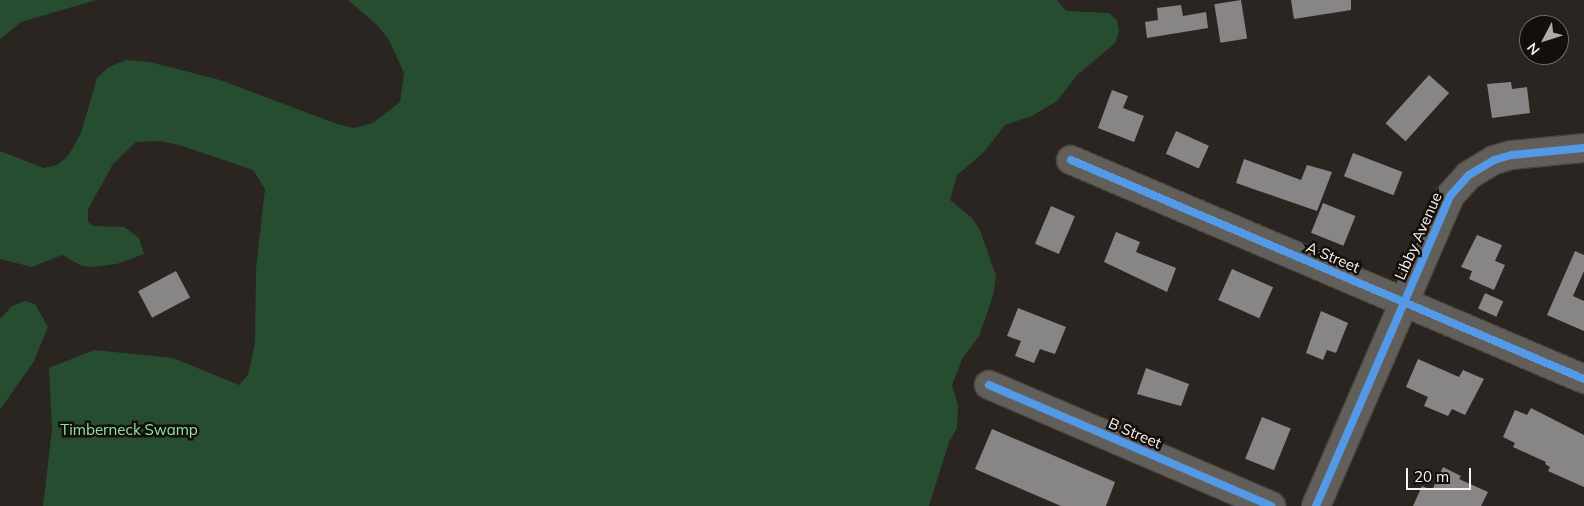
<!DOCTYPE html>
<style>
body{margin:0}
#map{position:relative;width:1584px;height:506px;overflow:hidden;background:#2a2520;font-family:Mulish,sans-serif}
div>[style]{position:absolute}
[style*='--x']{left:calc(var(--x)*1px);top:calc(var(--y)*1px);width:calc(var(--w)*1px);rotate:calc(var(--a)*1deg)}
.green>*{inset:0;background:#264d30}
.building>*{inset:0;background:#888586;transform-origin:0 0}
.roads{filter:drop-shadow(1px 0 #48443f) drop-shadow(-1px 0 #48443f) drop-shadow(0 1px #48443f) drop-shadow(0 -1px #48443f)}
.minor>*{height:28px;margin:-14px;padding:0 14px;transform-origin:14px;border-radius:14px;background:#625e5a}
.cycleway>*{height:8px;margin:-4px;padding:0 4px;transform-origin:4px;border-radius:4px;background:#5399e6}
span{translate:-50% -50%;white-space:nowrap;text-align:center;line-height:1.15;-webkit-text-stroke:5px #140f0b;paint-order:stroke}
.street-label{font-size:15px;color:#faf3ec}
.park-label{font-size:15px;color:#8ce5a4}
.north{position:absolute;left:1519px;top:15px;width:50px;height:50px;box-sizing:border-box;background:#140f0b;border:1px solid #706a65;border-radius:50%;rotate:230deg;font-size:14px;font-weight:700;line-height:20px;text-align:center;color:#faf3ec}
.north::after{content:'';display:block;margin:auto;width:18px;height:22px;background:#b1aba5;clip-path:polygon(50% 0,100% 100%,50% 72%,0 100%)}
.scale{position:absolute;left:1406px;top:468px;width:65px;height:22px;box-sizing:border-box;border:2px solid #faf3ec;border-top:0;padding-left:6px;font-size:15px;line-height:18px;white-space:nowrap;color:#faf3ec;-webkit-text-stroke:4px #140f0b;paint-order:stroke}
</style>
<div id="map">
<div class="green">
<i style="clip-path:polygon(0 0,96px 0,21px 22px,0 39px)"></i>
<i style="clip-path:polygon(348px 0,1057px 0,1066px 11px,1109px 13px,1117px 20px,1119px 32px,1115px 43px,1077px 75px,1057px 101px,1032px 116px,1005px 125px,984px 152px,957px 175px,950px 200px,972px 218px,980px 230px,996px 276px,993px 296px,979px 336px,962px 359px,952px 385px,958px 405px,957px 428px,949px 442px,929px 506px,43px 506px,52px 430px,49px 368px,94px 350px,173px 358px,239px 385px,248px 375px,255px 343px,256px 269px,265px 189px,253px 170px,179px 145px,160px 141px,136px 142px,113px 164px,88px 209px,88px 222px,93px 226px,124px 227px,139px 238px,144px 254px,117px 264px,92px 267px,82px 266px,62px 255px,32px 267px,0 259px,0 151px,44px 168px,57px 165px,68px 156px,81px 133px,97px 78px,109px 67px,126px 60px,150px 62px,220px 80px,337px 124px,354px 128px,373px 123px,400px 102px,404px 73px,389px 40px,378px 26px)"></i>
<i style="clip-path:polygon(25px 301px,35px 304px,48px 327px,34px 361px,0 410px,0 319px,12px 306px)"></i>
</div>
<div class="building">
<i style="left:1241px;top:0;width:39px;height:27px;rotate:81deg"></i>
<i style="clip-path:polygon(1291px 0,1351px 0,1351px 10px,1294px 19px)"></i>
<i style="clip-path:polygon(1181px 5px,1183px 16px,1206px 12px,1208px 28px,1147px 38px,1145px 22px,1158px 20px,1157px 8px)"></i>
<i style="left:1429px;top:75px;width:27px;height:65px;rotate:42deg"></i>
<i style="clip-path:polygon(1511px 82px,1512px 89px,1527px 87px,1530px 113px,1492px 118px,1487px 84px)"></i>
<i style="clip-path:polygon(1112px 90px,1128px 96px,1123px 108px,1144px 116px,1134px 142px,1098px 128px)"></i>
<i style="left:1176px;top:131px;width:36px;height:25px;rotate:24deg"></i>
<i style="left:1353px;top:153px;width:53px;height:25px;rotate:21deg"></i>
<i style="clip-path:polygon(1244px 159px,1301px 180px,1307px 165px,1332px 172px,1317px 211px,1236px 183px)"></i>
<i style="left:1323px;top:203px;width:35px;height:32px;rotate:22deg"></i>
<i style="left:1051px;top:206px;width:26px;height:41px;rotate:23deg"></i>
<i style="clip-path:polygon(1116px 232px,1140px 242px,1136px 252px,1176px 268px,1167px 292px,1104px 262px)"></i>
<i style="clip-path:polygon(1477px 235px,1502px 245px,1495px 261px,1505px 265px,1494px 290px,1469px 279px,1472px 271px,1461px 267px)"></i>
<i style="clip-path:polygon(1575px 251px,1584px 255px,1584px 271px,1573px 296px,1584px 301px,1584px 331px,1547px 315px)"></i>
<i style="left:1232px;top:269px;width:45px;height:34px;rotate:24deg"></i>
<i style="left:176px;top:271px;width:30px;height:43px;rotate:62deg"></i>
<i style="left:1485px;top:293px;width:20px;height:17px;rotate:24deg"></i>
<i style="clip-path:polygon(1018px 308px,1066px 327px,1055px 354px,1040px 349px,1034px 363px,1015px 356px,1021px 341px,1007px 336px)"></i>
<i style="clip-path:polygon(1321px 311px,1348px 323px,1336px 353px,1327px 350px,1323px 360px,1306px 353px)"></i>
<i style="clip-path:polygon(1418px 359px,1459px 377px,1463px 370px,1484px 379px,1465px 415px,1452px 409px,1448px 416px,1424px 406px,1428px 397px,1406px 387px)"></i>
<i style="clip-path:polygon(1146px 368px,1189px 384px,1181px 406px,1137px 394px)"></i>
<i style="clip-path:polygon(1531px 408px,1584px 435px,1584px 487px,1548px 471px,1550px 467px,1545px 464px,1546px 462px,1513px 447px,1515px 443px,1503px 437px,1515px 410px,1527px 415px)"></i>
<i style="left:1262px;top:417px;width:31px;height:45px;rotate:22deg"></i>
<i style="clip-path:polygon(992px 429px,1115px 482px,1106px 506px,1061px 506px,975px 469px)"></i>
<i style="clip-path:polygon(1443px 467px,1461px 476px,1459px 479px,1488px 492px,1481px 506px,1413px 506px,1422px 486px,1432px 490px)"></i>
</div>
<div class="roads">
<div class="minor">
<i style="--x:1071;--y:160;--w:558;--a:23.12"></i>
<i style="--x:989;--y:385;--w:307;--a:23.2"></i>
<i style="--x:1316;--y:506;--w:338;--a:-66.6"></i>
<i style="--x:1450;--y:196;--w:28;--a:-48"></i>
<i style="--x:1469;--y:175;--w:29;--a:-31"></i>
<i style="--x:1494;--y:160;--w:19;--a:-16"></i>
<i style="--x:1512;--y:155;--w:72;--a:-5.6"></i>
</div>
</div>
<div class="cycleway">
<i style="--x:1071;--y:160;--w:558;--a:23.12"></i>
<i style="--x:989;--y:385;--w:307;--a:23.2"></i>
<i style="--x:1316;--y:506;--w:338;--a:-66.6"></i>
<i style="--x:1450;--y:196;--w:28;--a:-48"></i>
<i style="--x:1469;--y:175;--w:29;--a:-31"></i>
<i style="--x:1494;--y:160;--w:19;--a:-16"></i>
<i style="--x:1512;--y:155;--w:72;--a:-5.6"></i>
</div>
<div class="street-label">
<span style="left:1418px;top:236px;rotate:-66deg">Libby Avenue</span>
<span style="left:1333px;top:257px;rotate:23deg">A Street</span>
<span style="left:1135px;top:433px;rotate:23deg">B Street</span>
</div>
<div class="park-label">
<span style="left:129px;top:430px">Timberneck Swamp</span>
</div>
<div class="north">N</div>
<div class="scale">20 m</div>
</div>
